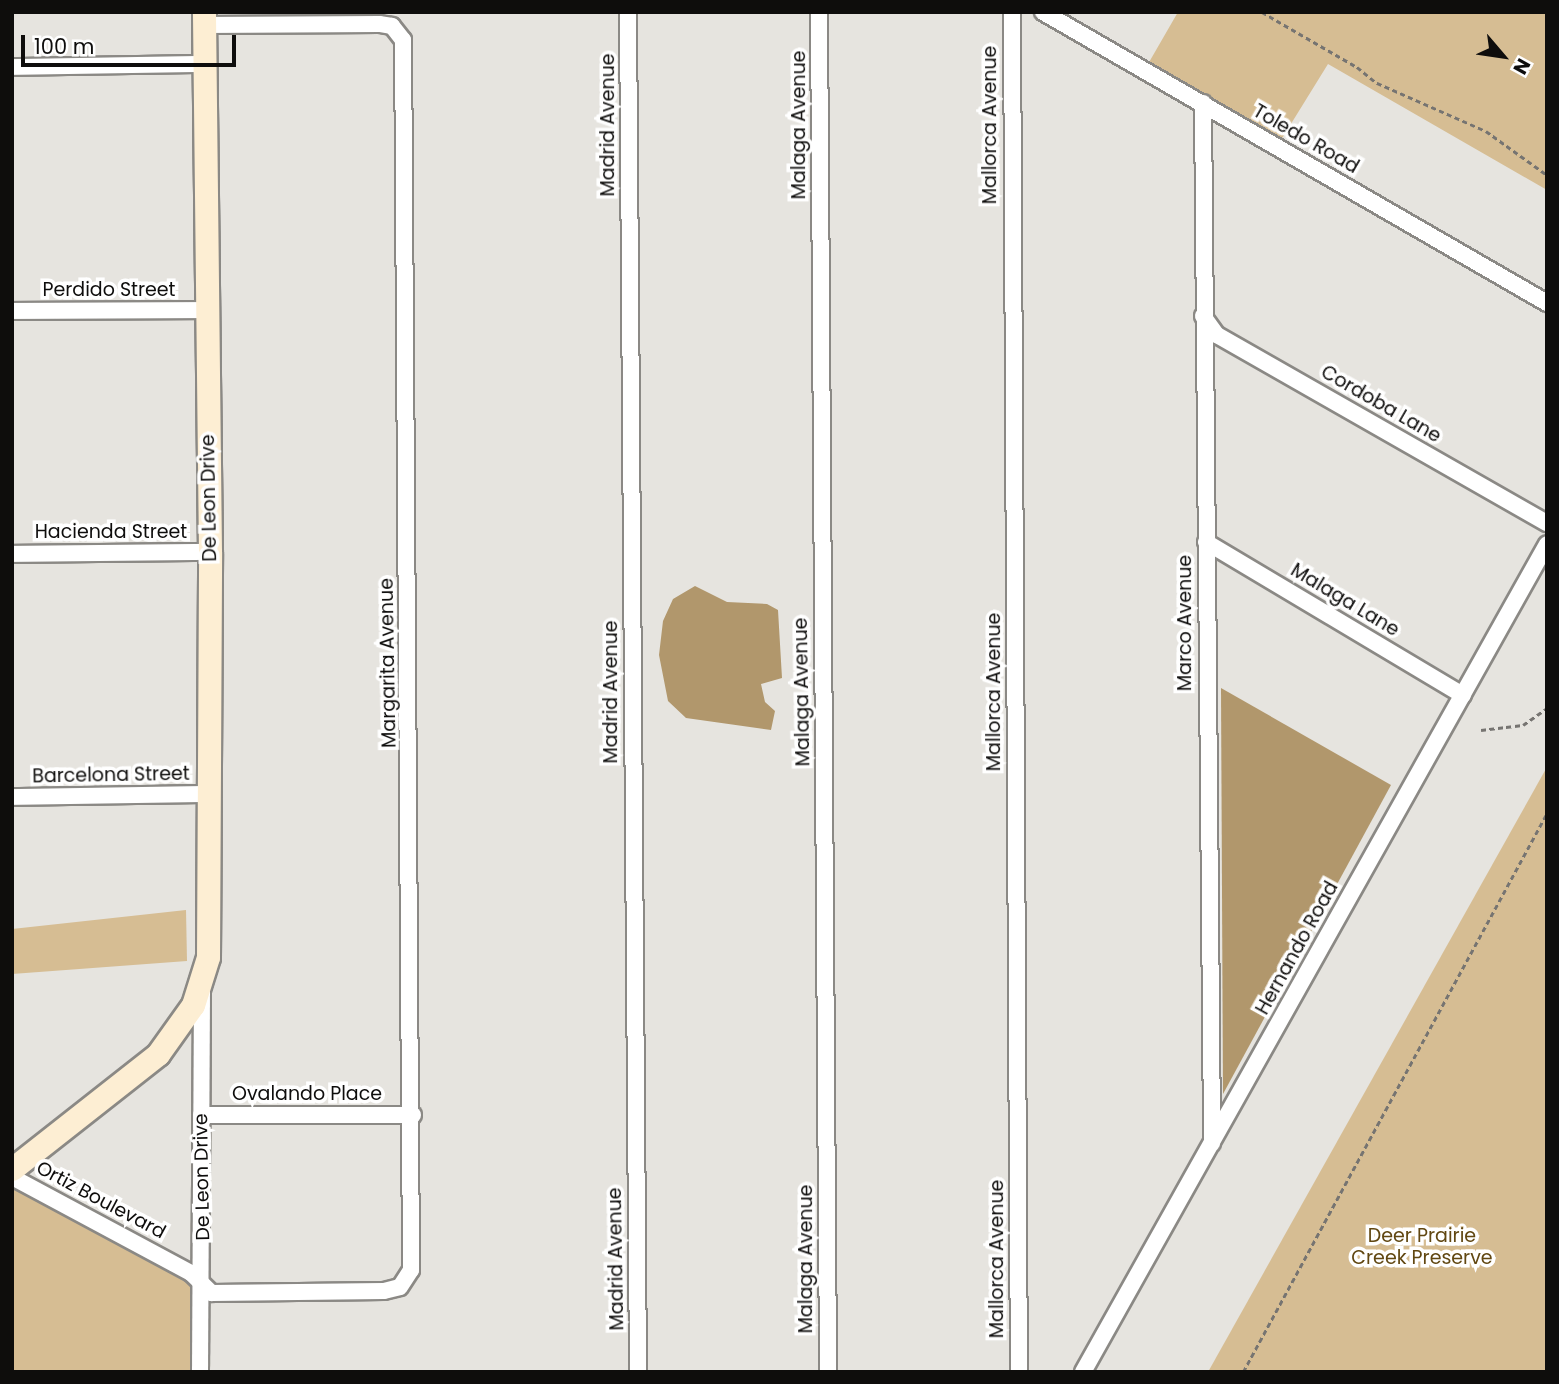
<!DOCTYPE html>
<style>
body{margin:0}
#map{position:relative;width:1559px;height:1384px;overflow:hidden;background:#e6e4df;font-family:Poppins,sans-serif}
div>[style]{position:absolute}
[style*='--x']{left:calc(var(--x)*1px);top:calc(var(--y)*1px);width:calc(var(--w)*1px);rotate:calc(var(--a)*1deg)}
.green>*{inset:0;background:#d6bd93}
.water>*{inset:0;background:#b1976c}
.path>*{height:2.5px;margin-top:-1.25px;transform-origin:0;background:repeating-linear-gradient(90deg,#767471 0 5px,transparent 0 8.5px)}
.roads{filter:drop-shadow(2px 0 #8b8985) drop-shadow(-2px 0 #8b8985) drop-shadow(0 2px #8b8985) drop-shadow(0 -2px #8b8985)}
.street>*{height:16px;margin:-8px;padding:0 8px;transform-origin:8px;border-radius:8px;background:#fff}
.secondary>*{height:23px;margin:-11.5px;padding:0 11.5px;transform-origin:11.5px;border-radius:11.5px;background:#fdeed3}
span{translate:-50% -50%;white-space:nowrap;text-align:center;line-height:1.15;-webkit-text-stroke:7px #fff;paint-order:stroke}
.street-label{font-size:19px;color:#0e0d0c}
.park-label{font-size:19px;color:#614711}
.frame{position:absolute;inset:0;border:14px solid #0e0d0c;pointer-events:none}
.north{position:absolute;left:1468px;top:21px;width:70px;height:70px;-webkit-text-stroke:5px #fff;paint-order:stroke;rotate:119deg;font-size:19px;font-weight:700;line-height:28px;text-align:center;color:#0e0d0c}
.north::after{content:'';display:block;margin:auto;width:24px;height:32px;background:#0e0d0c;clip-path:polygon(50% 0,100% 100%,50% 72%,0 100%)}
.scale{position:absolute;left:21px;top:35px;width:215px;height:32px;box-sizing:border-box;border:4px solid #0e0d0c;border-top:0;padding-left:9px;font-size:21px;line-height:24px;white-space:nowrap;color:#0e0d0c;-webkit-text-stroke:5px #fff;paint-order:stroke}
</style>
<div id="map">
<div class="green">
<i style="clip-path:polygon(1178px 12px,1547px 12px,1547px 190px,1328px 64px,1281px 140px,1148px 64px)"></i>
<i style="clip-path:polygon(1547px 767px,1547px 1372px,1208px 1372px)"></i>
<i style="clip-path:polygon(186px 910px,187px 961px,12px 974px,12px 929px)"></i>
<i style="clip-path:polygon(12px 1185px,195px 1287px,191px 1372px,12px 1372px)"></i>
</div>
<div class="water">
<i style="clip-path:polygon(695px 586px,727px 602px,767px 604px,778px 610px,782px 678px,761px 684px,765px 702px,775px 711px,771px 730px,686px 718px,668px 701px,659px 655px,663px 621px,673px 599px)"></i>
<i style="clip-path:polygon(1221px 688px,1391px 785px,1223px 1094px)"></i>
</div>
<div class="path">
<i style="--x:1262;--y:12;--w:110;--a:30.1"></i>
<i style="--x:1357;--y:67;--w:26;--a:39"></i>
<i style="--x:1377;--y:83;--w:119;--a:23.8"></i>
<i style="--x:1486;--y:131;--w:75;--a:35.8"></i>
<i style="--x:1481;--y:730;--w:42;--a:-6.8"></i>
<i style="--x:1523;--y:725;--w:29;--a:-35"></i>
<i style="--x:1243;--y:1372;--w:636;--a:-61.46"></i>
</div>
<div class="roads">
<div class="street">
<i style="--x:628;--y:12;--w:1360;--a:89.58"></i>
<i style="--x:819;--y:12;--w:1360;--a:89.62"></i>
<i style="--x:1012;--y:12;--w:1360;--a:89.71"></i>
<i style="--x:1043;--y:12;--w:582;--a:30"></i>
<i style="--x:12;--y:67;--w:192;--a:-0.9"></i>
<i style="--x:1203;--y:103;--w:1040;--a:89.5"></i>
<i style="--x:12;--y:311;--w:195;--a:-0.3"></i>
<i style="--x:1203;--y:316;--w:24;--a:54"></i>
<i style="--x:1217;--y:335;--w:380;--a:29.7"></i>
<i style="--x:1206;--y:542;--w:299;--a:30.8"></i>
<i style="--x:12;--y:554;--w:198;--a:-0.6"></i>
<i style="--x:12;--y:797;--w:199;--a:-0.9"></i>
<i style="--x:201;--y:1115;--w:212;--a:0"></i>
<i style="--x:12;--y:1177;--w:203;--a:28.2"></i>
<i style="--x:191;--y:1273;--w:29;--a:44"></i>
<i style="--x:212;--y:1293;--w:172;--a:-0.7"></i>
<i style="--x:384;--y:1291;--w:16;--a:-14"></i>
<i style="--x:400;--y:1287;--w:20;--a:-57"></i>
<i style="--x:411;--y:1270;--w:1230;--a:-90.37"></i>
<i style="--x:403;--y:40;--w:18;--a:-128"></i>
<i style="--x:392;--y:26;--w:13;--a:-171"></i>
<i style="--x:379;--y:24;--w:175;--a:179.7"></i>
<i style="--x:200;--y:1372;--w:380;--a:-89.7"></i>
<i style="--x:1083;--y:1372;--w:949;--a:-60.73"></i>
</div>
<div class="secondary">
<i style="--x:12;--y:1169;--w:186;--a:-38.2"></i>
<i style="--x:158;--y:1054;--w:60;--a:-54.5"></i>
<i style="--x:193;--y:1005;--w:50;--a:-72.6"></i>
<i style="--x:208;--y:957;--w:405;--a:-89.7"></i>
<i style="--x:210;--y:552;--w:540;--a:-90.64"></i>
</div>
</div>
<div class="street-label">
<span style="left:608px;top:125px;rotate:-90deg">Madrid Avenue</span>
<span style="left:799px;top:125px;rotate:-90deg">Malaga Avenue</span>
<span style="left:990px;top:125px;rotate:-90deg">Mallorca Avenue</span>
<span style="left:1306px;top:139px;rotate:30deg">Toledo Road</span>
<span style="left:109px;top:290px">Perdido Street</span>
<span style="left:1381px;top:404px;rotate:30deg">Cordoba Lane</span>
<span style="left:209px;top:498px;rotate:-91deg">De Leon Drive</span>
<span style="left:111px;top:532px">Hacienda Street</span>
<span style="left:1345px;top:600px;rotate:31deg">Malaga Lane</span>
<span style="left:1185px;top:623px;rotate:-90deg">Marco Avenue</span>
<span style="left:388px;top:663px;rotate:-91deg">Margarita Avenue</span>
<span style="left:611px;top:692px;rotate:-90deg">Madrid Avenue</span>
<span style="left:802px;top:692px;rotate:-91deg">Malaga Avenue</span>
<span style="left:994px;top:692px;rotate:-90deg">Mallorca Avenue</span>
<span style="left:111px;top:775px;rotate:-1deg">Barcelona Street</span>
<span style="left:1297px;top:948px;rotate:-61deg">Hernando Road</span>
<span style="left:307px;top:1094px">Ovalando Place</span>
<span style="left:202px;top:1177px;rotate:-91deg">De Leon Drive</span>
<span style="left:101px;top:1200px;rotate:28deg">Ortiz Boulevard</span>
<span style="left:616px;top:1259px;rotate:-91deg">Madrid Avenue</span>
<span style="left:806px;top:1259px;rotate:-90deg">Malaga Avenue</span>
<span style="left:997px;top:1259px;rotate:-90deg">Mallorca Avenue</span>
</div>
<div class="park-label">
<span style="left:1422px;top:1247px">Deer Prairie<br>Creek Preserve</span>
</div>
<div class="frame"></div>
<div class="north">N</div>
<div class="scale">100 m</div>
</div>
